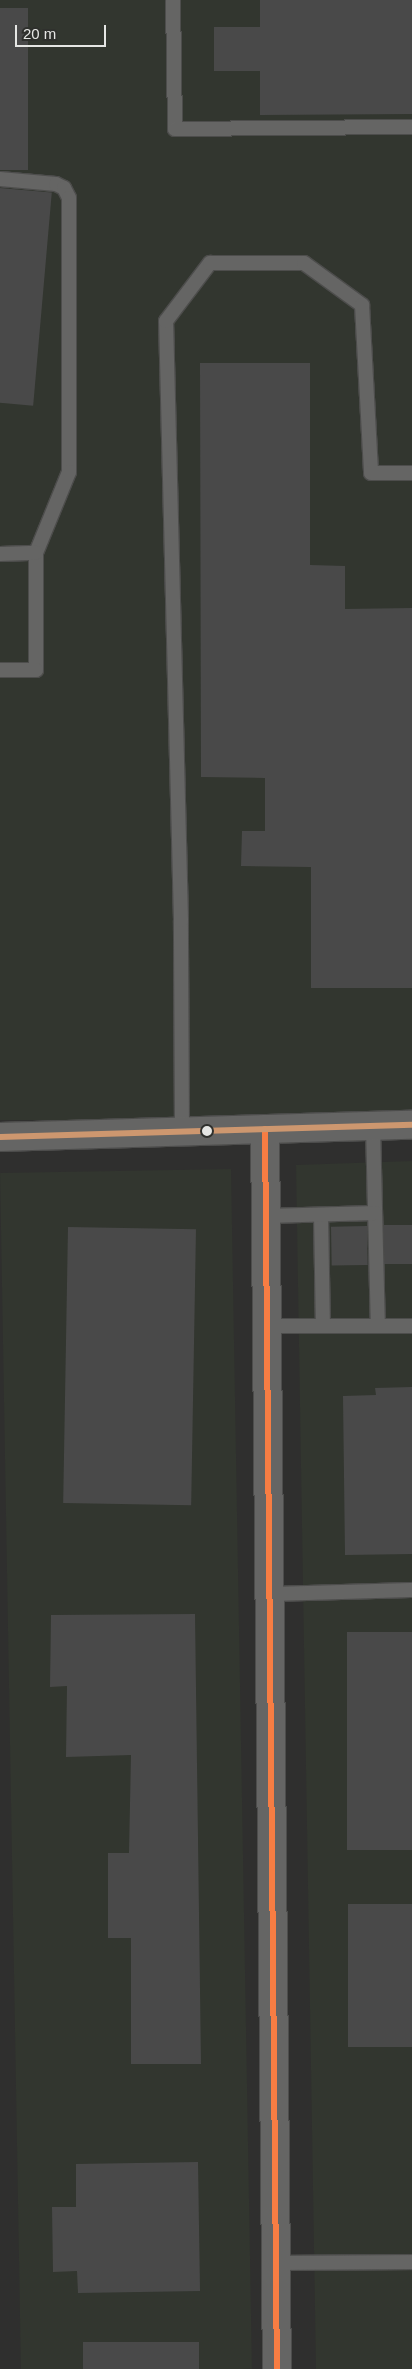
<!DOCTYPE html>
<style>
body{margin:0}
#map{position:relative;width:412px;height:2369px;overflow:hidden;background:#2f2f2e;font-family:Arial,sans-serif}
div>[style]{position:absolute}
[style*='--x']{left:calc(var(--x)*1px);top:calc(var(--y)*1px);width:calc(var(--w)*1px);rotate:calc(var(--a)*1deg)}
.built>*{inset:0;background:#32362f;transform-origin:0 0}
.building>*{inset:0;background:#494949;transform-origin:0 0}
.roads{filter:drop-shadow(1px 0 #4d4d4c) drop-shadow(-1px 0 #4d4d4c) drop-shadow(0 1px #4d4d4c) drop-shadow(0 -1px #4d4d4c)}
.lane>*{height:14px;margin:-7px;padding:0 7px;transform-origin:7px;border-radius:7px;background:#656564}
.street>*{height:28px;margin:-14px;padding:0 14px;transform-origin:14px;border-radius:14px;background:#656564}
.secondary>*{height:28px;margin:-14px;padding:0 14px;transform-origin:14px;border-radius:14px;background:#656564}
.bus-1>*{height:6px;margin:-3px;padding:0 3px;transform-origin:3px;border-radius:3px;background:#f77d43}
.bus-2>*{height:6px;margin:-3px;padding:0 3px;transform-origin:3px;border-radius:3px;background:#cd976f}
.dots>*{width:14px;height:14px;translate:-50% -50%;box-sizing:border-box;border:2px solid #2f302d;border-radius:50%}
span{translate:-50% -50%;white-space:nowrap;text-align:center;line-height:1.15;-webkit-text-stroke:5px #2f302d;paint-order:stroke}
.scale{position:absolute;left:15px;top:25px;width:91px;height:22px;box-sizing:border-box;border:2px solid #e5e6e4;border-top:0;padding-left:6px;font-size:15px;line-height:18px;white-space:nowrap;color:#e5e6e4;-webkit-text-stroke:4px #2f302d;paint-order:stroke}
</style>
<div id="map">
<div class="built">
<i style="left:0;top:0;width:412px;height:1120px"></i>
<i style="clip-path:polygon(412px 1161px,412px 2369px,316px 2369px,296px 1165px)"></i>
<i style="left:231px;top:1169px;width:1200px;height:231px;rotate:89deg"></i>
</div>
<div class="building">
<i style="clip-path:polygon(260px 0,412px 0,412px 114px,260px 115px,260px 71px,214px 71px,214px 27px,260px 27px)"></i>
<i style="left:0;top:8px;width:28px;height:162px"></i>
<i style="left:0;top:188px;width:52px;height:214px;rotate:5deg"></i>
<i style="clip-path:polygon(200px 363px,310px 363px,310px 565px,345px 566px,345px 609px,412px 608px,412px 988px,311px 988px,311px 867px,241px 866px,242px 831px,265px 831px,265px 778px,201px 777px)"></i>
<i style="left:384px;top:1225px;width:28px;height:39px"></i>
<i style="left:367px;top:1226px;width:39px;height:36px;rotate:89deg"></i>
<i style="left:68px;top:1227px;width:128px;height:276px;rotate:1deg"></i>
<i style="clip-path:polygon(412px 1387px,412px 1554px,345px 1555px,343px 1396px,376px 1395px,375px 1388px)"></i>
<i style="clip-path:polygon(195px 1614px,201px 2064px,131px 2064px,131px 1938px,108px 1938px,108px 1853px,129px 1853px,131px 1755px,66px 1757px,67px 1686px,50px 1687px,51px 1615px)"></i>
<i style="left:412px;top:1632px;width:218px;height:65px;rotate:90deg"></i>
<i style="left:412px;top:1904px;width:143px;height:64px;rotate:90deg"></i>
<i style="clip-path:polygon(198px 2162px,200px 2291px,78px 2293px,77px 2271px,53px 2272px,52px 2207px,76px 2207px,76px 2164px)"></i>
<i style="left:199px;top:2342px;width:27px;height:116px;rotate:90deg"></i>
</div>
<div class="roads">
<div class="lane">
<i style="--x:173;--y:0;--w:129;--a:89.1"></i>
<i style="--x:175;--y:129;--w:237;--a:-0.5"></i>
<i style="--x:0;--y:179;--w:56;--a:5.1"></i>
<i style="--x:56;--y:184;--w:9;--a:27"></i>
<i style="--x:64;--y:188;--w:11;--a:63"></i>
<i style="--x:69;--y:198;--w:274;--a:90"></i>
<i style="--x:69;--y:472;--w:87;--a:112.2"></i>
<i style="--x:36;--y:553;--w:117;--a:90"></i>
<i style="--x:36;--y:670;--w:36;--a:180"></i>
<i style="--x:0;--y:554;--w:36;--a:-2"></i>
<i style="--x:373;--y:1126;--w:200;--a:88.6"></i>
<i style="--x:182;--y:1131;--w:211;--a:-90.3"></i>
<i style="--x:181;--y:920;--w:599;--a:-91.43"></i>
<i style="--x:166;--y:321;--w:73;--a:-52.8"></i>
<i style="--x:210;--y:263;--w:94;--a:0"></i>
<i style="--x:304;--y:263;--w:72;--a:35.9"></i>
<i style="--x:362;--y:305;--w:168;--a:86.9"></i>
<i style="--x:371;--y:473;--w:41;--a:0"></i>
<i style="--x:321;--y:1215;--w:111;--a:89"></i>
<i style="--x:266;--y:1216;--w:109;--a:-1.6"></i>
<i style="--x:268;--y:1326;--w:144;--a:0"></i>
<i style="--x:271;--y:1594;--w:141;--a:-1.6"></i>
<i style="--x:276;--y:2263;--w:136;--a:-0.4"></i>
</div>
<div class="street">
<i style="--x:265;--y:1129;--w:1240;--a:89.45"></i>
</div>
<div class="secondary">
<i style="--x:0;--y:1137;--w:412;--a:-1.7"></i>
</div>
</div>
<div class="bus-1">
<i style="--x:265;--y:1129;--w:1240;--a:89.45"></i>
</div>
<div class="bus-2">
<i style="--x:0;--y:1137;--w:412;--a:-1.7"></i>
</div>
<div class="dots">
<i style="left:207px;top:1131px;background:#e5e6e4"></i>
</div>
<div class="scale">20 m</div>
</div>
